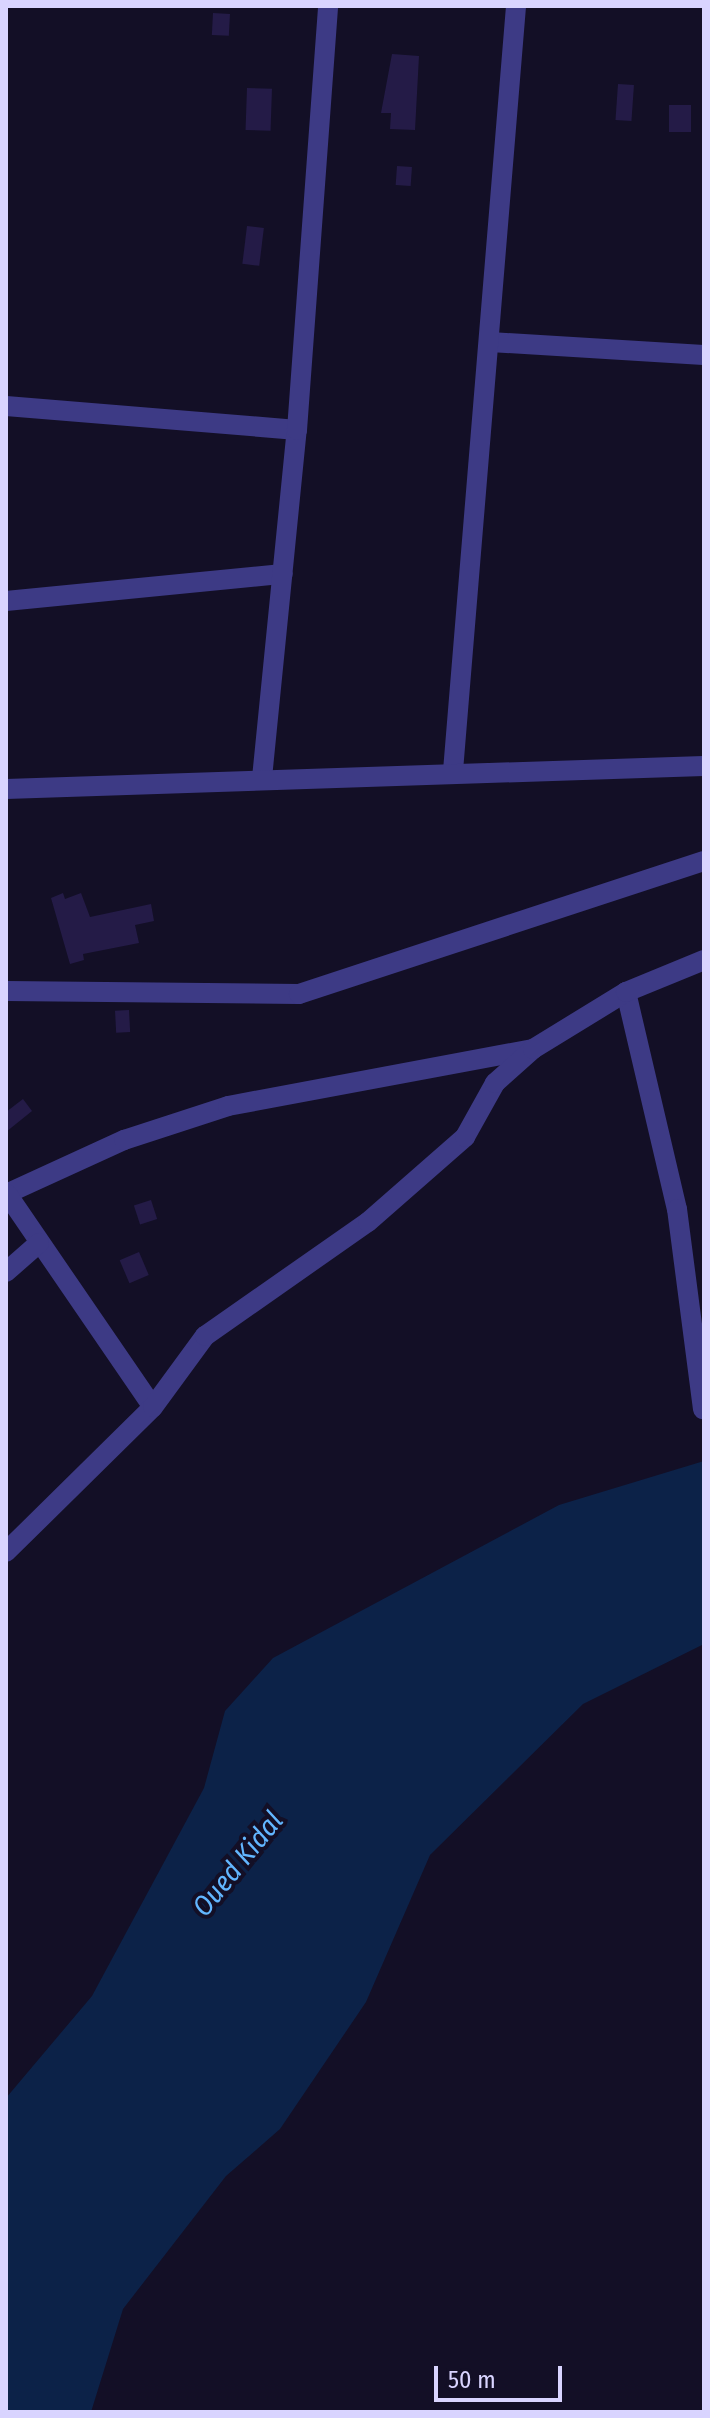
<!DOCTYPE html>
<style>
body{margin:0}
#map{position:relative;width:710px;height:2418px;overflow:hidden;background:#130f26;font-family:"Fira Sans Condensed",sans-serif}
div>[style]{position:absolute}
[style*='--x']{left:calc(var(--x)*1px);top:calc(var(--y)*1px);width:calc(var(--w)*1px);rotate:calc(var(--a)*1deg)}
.water>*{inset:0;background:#0c2248}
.building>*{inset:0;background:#241b47;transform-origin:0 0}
.minor>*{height:20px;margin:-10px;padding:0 10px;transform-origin:10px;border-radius:10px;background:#3d3a85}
span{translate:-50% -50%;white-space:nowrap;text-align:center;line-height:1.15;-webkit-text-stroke:8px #130f26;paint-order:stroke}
.water-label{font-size:28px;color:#62b6ff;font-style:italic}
.frame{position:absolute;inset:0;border:8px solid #d9d4ff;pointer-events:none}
.scale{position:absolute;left:434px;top:2366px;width:128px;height:36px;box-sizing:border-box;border:4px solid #d9d4ff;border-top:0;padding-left:10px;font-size:24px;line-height:28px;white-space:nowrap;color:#d9d4ff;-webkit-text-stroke:6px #130f26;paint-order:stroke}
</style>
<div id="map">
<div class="water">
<i style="clip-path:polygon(704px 1461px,704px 1644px,583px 1704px,430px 1855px,366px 2002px,280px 2129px,226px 2176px,123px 2309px,91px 2412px,6px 2412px,6px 2098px,92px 1996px,204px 1788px,225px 1711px,273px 1658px,559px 1505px)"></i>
</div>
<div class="building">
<i style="left:213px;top:13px;width:17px;height:22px;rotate:3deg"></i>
<i style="clip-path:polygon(392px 54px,419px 56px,415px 130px,390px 129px,391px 113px,381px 113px)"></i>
<i style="left:618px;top:84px;width:16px;height:36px;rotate:4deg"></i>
<i style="left:247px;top:88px;width:25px;height:42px;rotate:2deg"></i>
<i style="left:669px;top:105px;width:22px;height:27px"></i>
<i style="left:397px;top:166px;width:15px;height:19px;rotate:4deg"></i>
<i style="left:247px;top:226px;width:17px;height:38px;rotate:7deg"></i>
<i style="clip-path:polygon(63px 893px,65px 899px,81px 893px,90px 917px,151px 904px,154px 921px,135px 925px,139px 943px,83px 954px,84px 960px,70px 964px,51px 898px)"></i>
<i style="left:129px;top:1010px;width:22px;height:14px;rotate:87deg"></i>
<i style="clip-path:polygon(23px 1099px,32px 1111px,6px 1132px,6px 1112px)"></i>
<i style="left:151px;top:1200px;width:20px;height:18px;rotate:72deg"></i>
<i style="left:139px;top:1252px;width:25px;height:21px;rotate:67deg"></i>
</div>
<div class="minor">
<i style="--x:490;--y:342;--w:214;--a:3.5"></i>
<i style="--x:6;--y:406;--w:292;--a:4.7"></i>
<i style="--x:6;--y:601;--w:278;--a:-5.6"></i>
<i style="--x:453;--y:771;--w:768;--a:-85.29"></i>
<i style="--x:262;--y:778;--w:350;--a:-84.3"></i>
<i style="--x:297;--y:430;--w:425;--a:-85.8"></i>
<i style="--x:6;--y:789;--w:698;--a:-1.89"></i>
<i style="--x:6;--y:991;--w:293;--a:0.6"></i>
<i style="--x:299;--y:994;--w:426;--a:-18.2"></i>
<i style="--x:626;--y:992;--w:223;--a:76.8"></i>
<i style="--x:677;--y:1209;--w:202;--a:82.6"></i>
<i style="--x:6;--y:1194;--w:130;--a:-24.6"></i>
<i style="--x:124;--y:1140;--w:109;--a:-18.1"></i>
<i style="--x:228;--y:1106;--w:310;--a:-10.6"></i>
<i style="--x:7;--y:1194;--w:258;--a:55.6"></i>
<i style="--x:6;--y:1272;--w:44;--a:-41.3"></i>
<i style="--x:6;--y:1552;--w:206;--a:-44.6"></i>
<i style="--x:153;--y:1407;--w:88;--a:-53.8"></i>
<i style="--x:205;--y:1336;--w:199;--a:-35"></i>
<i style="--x:368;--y:1222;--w:129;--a:-41.2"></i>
<i style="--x:465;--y:1137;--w:62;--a:-60.9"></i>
<i style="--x:495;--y:1083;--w:51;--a:-41.8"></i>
<i style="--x:533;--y:1049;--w:109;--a:-31.5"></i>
<i style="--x:626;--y:992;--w:84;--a:-22.3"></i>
</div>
<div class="water-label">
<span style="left:238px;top:1864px;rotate:-51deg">Oued Kidal</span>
</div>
<div class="frame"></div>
<div class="scale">50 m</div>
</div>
